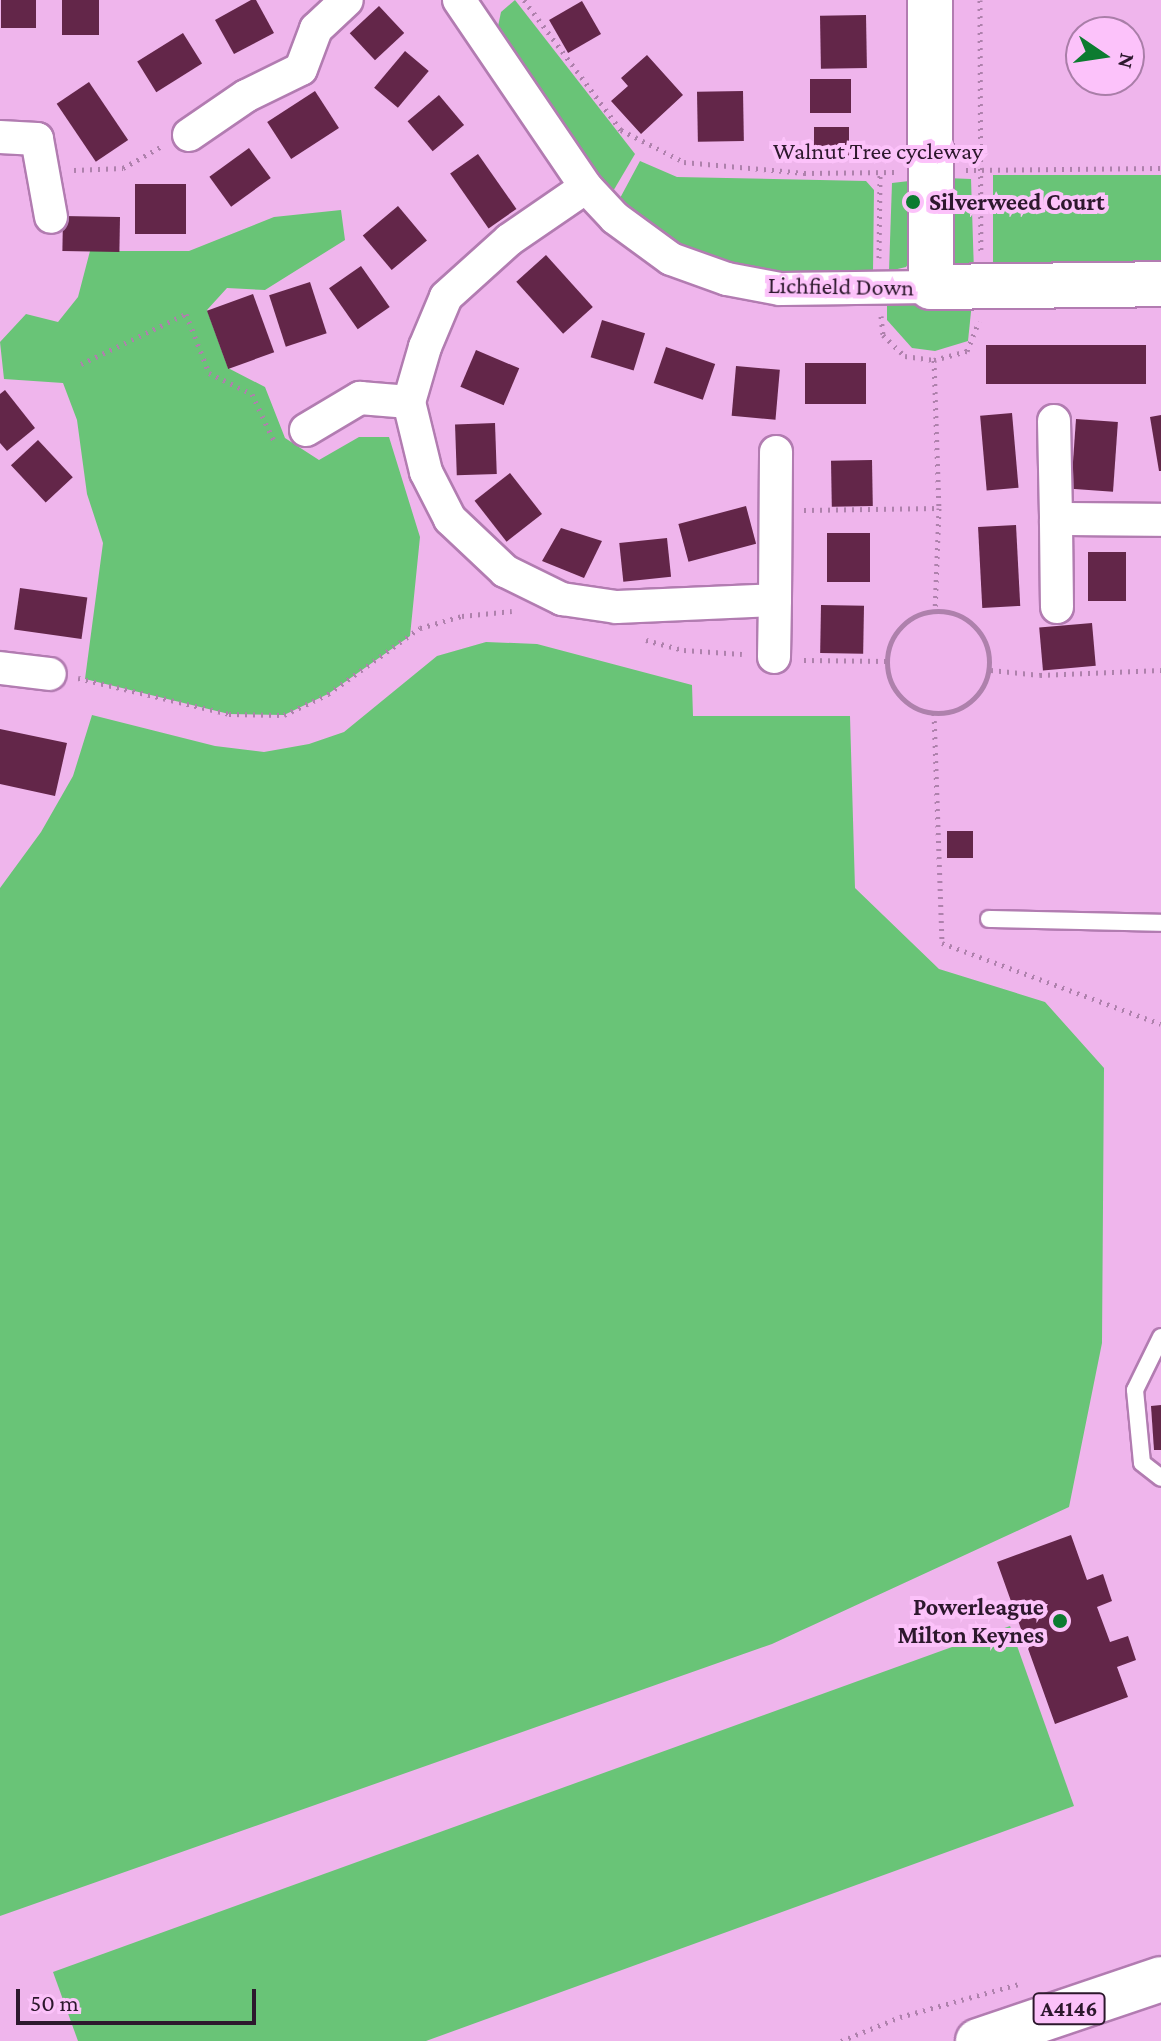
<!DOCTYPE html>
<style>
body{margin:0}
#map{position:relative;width:1161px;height:2041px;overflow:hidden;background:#efb5ec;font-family:"Crimson Pro",serif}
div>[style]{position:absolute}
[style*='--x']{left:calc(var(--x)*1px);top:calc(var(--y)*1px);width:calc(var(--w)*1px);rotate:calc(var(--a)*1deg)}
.green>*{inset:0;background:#69c477;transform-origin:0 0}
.building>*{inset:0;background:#632649;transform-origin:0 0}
.path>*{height:5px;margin-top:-2.5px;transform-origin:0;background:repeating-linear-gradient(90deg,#ae81ac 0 2px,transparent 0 8px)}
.path>.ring{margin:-2.5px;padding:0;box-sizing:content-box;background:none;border:5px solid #ae81ac;border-radius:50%}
.roads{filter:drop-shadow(2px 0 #b27cb1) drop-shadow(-2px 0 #b27cb1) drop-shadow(0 2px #b27cb1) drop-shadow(0 -2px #b27cb1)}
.lane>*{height:16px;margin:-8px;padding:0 8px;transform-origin:8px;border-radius:8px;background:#fff}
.street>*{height:32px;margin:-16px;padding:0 16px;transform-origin:16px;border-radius:16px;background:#fff}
.secondary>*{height:44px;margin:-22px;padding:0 22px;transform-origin:22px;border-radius:22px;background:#fff}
.highway>*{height:44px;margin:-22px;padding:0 22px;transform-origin:22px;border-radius:22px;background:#fff}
.dots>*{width:22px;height:22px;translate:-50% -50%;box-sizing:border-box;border:4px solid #fcc2fa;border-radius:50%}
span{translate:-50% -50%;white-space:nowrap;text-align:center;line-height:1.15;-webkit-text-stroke:8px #fcc2fa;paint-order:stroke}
.shield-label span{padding:2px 6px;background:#fcc2fa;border:2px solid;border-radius:6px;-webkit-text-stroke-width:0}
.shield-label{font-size:22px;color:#2d182d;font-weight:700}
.street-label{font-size:24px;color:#2d182d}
.poi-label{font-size:24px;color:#2d182d;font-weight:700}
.left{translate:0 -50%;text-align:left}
.right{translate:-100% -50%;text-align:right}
.north{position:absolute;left:1065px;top:16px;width:80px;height:80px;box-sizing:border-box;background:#fcc2fa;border:2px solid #a97ea8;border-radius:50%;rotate:103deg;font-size:22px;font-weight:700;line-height:32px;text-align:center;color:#2d182d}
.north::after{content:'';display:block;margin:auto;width:28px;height:36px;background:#0c7b30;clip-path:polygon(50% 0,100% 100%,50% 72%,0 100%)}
.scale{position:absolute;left:16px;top:1989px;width:240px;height:36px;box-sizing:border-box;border:4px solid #2d182d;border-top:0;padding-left:10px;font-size:24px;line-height:28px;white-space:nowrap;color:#2d182d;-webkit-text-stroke:6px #fcc2fa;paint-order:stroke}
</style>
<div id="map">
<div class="green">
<i style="clip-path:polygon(515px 0,635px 154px,612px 193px,497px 31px,501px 12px)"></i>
<i style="clip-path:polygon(640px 161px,677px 177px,866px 181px,874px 190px,873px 272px,759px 273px,701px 259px,652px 231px,619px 200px)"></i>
<i style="left:1161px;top:175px;width:96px;height:168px;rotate:90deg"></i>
<i style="clip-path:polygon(946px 178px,971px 179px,974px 272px,949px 262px)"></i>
<i style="clip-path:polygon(918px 180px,913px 257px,906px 267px,889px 271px,892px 183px)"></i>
<i style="clip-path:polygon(341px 210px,345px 240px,265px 290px,227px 288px,207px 310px,228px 368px,265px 387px,285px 438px,319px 460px,359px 437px,389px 437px,420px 537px,410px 636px,328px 694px,284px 715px,229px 714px,85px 679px,103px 543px,87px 494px,77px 420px,63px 383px,4px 379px,0 342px,26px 314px,58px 322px,78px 297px,90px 251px,189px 251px,274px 217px)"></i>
<i style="clip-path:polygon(972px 302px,968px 341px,935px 351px,912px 348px,887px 320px,887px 304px)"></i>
<i style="clip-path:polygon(486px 642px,537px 644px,692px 685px,693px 716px,850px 716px,855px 888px,939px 969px,1045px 1002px,1104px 1068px,1102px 1343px,1069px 1507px,772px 1644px,0 1916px,0 888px,41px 832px,73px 776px,92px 715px,215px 746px,264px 752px,309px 744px,344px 732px,437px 656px)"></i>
<i style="clip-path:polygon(1010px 1626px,1074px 1806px,426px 2041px,78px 2041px,53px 1972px)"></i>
</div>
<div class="building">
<i style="left:1px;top:0;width:35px;height:28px"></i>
<i style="left:62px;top:0;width:37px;height:35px"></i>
<i style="clip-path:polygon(251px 0,256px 0,274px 33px,234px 54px,215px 20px)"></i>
<i style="left:582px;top:1px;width:38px;height:38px;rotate:60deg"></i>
<i style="left:379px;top:6px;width:37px;height:40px;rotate:47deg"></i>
<i style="left:866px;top:15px;width:53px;height:46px;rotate:89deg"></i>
<i style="left:183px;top:33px;width:36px;height:54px;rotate:58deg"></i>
<i style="left:405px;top:51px;width:31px;height:48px;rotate:40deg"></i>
<i style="clip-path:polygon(647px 55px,683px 95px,641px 134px,611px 101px,628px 86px,621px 78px)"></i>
<i style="left:851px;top:79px;width:34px;height:41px;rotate:90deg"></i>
<i style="left:89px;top:82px;width:70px;height:39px;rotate:56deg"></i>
<i style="left:315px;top:91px;width:44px;height:57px;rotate:57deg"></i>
<i style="left:743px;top:91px;width:50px;height:46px;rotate:89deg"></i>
<i style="left:439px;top:95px;width:39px;height:41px;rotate:50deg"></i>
<i style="left:814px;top:127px;width:35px;height:32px"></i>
<i style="left:249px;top:148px;width:37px;height:49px;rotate:54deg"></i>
<i style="left:478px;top:154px;width:67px;height:34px;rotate:55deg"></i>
<i style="left:135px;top:184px;width:51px;height:50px"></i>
<i style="left:398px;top:206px;width:45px;height:46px;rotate:50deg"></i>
<i style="left:63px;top:216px;width:57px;height:35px;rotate:1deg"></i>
<i style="left:546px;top:255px;width:70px;height:40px;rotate:48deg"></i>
<i style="left:361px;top:266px;width:50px;height:39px;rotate:55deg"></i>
<i style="left:310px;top:282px;width:54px;height:43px;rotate:72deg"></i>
<i style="left:253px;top:294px;width:62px;height:49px;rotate:70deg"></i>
<i style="left:602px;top:320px;width:45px;height:39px;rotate:17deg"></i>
<i style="left:1146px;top:345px;width:39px;height:160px;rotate:90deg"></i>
<i style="left:666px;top:347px;width:52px;height:38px;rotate:19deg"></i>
<i style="left:476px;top:350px;width:47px;height:40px;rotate:23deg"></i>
<i style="left:805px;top:363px;width:61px;height:41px"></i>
<i style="left:736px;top:366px;width:44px;height:50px;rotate:5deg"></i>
<i style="clip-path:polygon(5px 390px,35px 428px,7px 451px,0 443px,0 394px)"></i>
<i style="left:1012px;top:413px;width:75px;height:32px;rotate:85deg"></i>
<i style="clip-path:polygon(1161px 415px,1161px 471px,1159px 471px,1150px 417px)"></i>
<i style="left:1076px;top:419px;width:42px;height:70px;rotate:4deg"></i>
<i style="left:495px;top:423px;width:51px;height:40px;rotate:88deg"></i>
<i style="left:38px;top:440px;width:51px;height:37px;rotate:47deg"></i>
<i style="left:872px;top:460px;width:46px;height:41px;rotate:89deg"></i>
<i style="left:510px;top:473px;width:52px;height:45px;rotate:52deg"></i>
<i style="left:746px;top:506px;width:39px;height:70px;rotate:75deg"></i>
<i style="left:1016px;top:525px;width:81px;height:38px;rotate:87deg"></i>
<i style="clip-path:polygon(561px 528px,602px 541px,584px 578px,542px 561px)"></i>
<i style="left:827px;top:533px;width:43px;height:49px"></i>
<i style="left:667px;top:538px;width:39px;height:48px;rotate:84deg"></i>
<i style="left:1088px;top:552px;width:38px;height:49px"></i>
<i style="left:20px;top:588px;width:68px;height:42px;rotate:8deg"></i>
<i style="left:821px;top:605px;width:43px;height:48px;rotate:1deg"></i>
<i style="left:1092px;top:623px;width:43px;height:53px;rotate:85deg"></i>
<i style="clip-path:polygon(0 729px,67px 743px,55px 796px,0 784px)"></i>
<i style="left:973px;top:831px;width:27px;height:26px;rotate:90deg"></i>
<i style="clip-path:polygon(1161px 1405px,1161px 1450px,1154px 1450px,1151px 1406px)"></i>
<i style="clip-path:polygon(1071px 1535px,1087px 1580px,1103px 1574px,1112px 1601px,1097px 1607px,1110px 1642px,1128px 1636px,1136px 1660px,1117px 1667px,1128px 1697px,1055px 1724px,997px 1562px)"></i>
</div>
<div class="path">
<i style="--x:524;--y:0;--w:162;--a:53.3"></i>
<i style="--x:621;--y:130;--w:71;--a:26.9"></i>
<i style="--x:684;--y:162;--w:121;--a:5.2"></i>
<i style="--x:804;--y:173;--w:92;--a:-0.6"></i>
<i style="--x:980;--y:0;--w:251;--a:89.8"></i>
<i style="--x:74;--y:170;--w:49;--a:-2.3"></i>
<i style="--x:123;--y:168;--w:45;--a:-29.4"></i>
<i style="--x:966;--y:170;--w:195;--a:-0.6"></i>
<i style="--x:879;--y:258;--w:86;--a:-89.3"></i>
<i style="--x:881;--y:316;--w:19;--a:84"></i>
<i style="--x:883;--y:335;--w:30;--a:44"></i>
<i style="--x:905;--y:356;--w:29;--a:8"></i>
<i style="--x:934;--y:360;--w:34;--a:-15"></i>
<i style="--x:967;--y:351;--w:32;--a:-68"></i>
<i style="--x:934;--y:360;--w:148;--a:88.1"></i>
<i style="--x:939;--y:508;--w:103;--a:92.2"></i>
<i style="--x:81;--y:364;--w:116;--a:-25.5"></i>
<i style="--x:186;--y:314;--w:63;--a:68.7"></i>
<i style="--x:209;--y:373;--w:48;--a:26"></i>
<i style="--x:252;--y:394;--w:54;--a:64.9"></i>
<i style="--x:804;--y:510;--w:135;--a:-0.8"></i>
<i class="ring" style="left:887px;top:611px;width:97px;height:97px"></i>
<i style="--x:646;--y:640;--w:39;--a:15"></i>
<i style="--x:684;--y:650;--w:58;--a:3.9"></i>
<i style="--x:804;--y:660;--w:83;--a:0.7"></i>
<i style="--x:991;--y:670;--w:49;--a:5.8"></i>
<i style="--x:1040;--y:675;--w:121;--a:-2.4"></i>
<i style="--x:78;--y:678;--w:155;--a:13.4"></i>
<i style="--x:229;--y:714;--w:55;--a:1"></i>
<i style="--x:284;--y:715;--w:49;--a:-25.5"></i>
<i style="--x:328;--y:694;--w:113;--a:-35.7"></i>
<i style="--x:420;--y:628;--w:44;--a:-15.9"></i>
<i style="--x:462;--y:616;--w:50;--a:-5.7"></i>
<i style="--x:934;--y:713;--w:230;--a:88"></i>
<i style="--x:942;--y:943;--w:233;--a:20.3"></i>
<i style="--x:841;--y:2041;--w:64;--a:-22.1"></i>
<i style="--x:900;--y:2017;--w:123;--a:-15.5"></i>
</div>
<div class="roads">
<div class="lane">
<i style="--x:989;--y:919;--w:172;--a:1.3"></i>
<i style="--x:1161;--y:1337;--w:59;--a:116.1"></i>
<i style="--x:1135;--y:1390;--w:73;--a:84.5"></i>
<i style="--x:1142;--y:1463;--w:24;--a:38"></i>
</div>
<div class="street">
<i style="--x:459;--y:0;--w:226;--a:55.8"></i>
<i style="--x:586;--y:187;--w:42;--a:46.9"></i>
<i style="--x:615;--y:218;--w:69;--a:36.2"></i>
<i style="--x:671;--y:259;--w:59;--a:19.7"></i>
<i style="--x:727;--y:279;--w:54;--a:10.7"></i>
<i style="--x:780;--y:289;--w:151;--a:-0.8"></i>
<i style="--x:189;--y:135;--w:69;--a:-34.4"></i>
<i style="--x:246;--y:96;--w:61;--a:-26.1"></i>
<i style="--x:301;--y:69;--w:43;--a:-69.4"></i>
<i style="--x:316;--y:29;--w:42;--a:-43.1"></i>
<i style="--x:0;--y:137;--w:37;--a:3"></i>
<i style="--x:37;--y:139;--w:79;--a:79.8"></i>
<i style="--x:586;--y:187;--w:93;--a:145.5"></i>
<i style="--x:509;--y:240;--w:85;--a:137.9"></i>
<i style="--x:446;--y:297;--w:54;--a:112.8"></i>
<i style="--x:425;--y:347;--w:57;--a:106.2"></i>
<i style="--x:409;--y:402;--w:72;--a:76.3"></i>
<i style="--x:426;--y:472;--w:53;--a:62.9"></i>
<i style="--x:450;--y:519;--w:76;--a:43.4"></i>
<i style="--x:505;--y:571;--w:64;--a:26.2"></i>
<i style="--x:562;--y:599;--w:55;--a:8.4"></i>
<i style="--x:616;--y:607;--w:159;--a:-2.5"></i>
<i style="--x:775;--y:600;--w:148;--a:-89.6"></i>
<i style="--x:1054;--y:421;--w:98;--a:88.8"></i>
<i style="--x:306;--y:430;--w:63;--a:-30.7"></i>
<i style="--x:360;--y:398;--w:49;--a:4.7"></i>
<i style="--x:1057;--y:607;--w:88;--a:-90.7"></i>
<i style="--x:1056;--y:519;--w:105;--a:0.5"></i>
<i style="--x:774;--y:657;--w:57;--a:-89"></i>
<i style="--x:0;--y:668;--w:50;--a:6.8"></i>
</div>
<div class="secondary">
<i style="--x:930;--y:0;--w:287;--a:89.8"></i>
<i style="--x:931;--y:287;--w:230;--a:-0.7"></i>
</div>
<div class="highway">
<i style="--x:978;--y:2041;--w:193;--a:-18.7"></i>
</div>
</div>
<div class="dots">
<i style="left:913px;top:202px;background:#0c7b30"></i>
<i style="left:1060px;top:1621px;background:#0c7b30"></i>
</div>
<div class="shield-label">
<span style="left:1069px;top:2009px">A4146</span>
</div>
<div class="street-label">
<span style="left:878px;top:151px">Walnut Tree cycleway</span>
<span style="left:841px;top:286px;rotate:1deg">Lichfield Down</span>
</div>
<div class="poi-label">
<span class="left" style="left:929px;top:202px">Silverweed Court</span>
<span class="right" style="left:1044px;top:1621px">Powerleague<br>Milton Keynes</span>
</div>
<div class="north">N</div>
<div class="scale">50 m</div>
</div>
